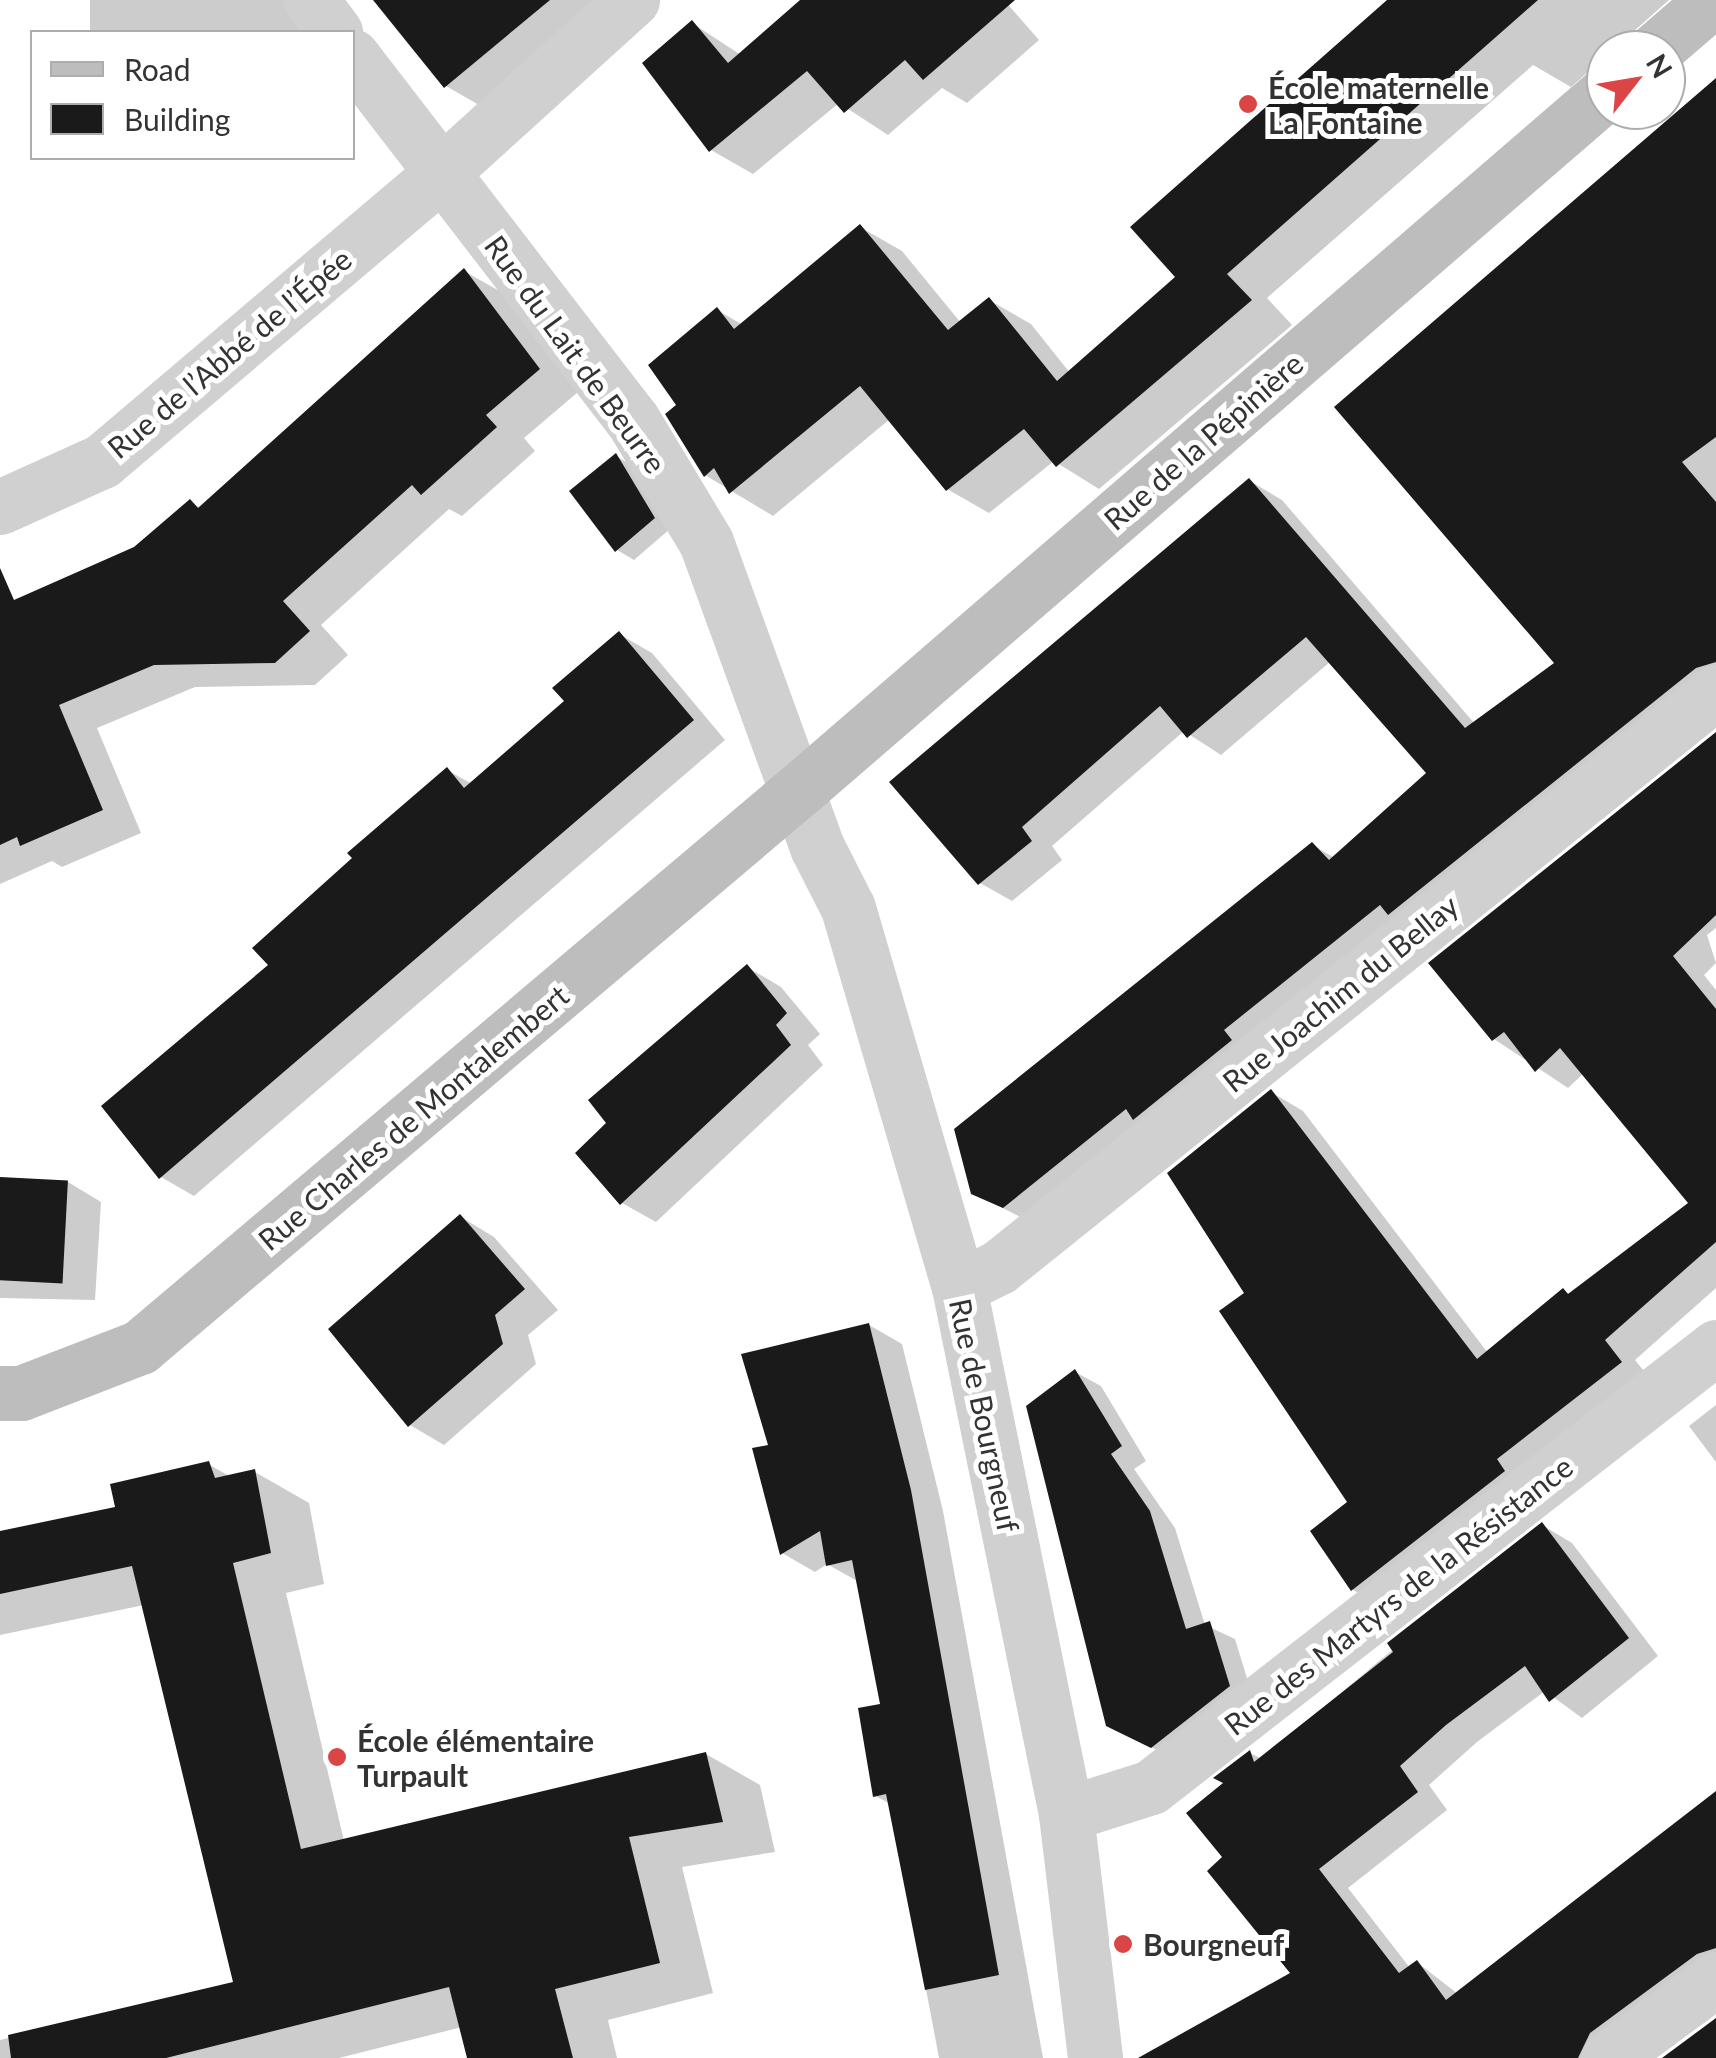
<!DOCTYPE html>
<meta charset="utf-8">
<style>
body{margin:0}
#map{position:relative;width:1716px;height:2058px;overflow:hidden;background:#fff;font-family:Lato,sans-serif}
div>[style]{position:absolute}
[style*='--x']{left:calc(var(--x)*1px);top:calc(var(--y)*1px);width:calc(var(--w)*1px);rotate:calc(var(--a)*1deg)}
.shadow>*{inset:0;background:#0003;transform-origin:0 0}
.building>*{inset:0;background:#1a1a1a;transform-origin:0 0}
.street>*{height:55px;margin:-27.5px;padding:0 27.5px;transform-origin:27.5px;border-radius:27.5px;background:#d0d0d0}
.secondary>*{height:55px;margin:-27.5px;padding:0 27.5px;transform-origin:27.5px;border-radius:27.5px;background:#bdbdbd}
.dots>*{width:28px;height:28px;translate:-50% -50%;box-sizing:border-box;border:5px solid #fff;border-radius:50%}
span{translate:-50% -50%;white-space:nowrap;text-align:center;line-height:1.15;-webkit-text-stroke:10px #fff;paint-order:stroke}
.poi-label{font-size:30px;color:#333;font-weight:700}
.left{translate:0 -50%;text-align:left}
.street-label{font-size:30px;color:#333}
.legend{position:absolute;left:30px;top:30px;width:325px;height:130px;box-sizing:border-box;background:#fff;border:2px solid #adadad;margin:0;padding:12px 18px;list-style:none;font-size:30px;color:#333}
.legend li{display:flex;align-items:center;gap:20px;height:50px}
.legend b{width:50px;border:2px solid #adadad}
.north{position:absolute;left:1586px;top:30px;width:100px;height:100px;box-sizing:border-box;background:#fff;border:2px solid #adadad;border-radius:50%;rotate:59deg;font-size:28px;font-weight:700;line-height:40px;text-align:center;color:#333}
.north::after{content:'';display:block;margin:auto;width:35px;height:45px;background:#da4645;clip-path:polygon(50% 0,100% 100%,50% 72%,0 100%)}
</style>
<div id="map">
<div class="shadow">
<i style="left:90px;top:0;width:228px;height:35px"></i>
<i style="clip-path:polygon(376px 0,604px 0,479px 105px,446px 86px)"></i>
<i style="clip-path:polygon(804px 0,1004px 0,1039px 40px,967px 103px,942px 88px,888px 135px,839px 103px,753px 174px,711px 150px,692px 23px,741px 55px)"></i>
<i style="clip-path:polygon(1390px 0,1669px 0,1571px 87px,1533px 65px,1267px 298px,1292px 325px,1099px 489px,1054px 461px,989px 513px,947px 489px,890px 419px,773px 516px,705px 475px,680px 405px,717px 310px,743px 325px,860px 227px,902px 251px,961px 323px,989px 300px,1031px 324px,1070px 373px,1179px 278px)"></i>
<i style="clip-path:polygon(1716px 81px,1716px 695px,1036px 1225px,973px 1193px,1312px 845px,1335px 858px,1429px 773px,1331px 661px,1221px 755px,1184px 731px,1052px 846px,1062px 860px,1012px 901px,980px 883px,1250px 481px,1282px 500px,1475px 724px,1558px 663px)"></i>
<i style="clip-path:polygon(464px 271px,503px 293px,578px 392px,524px 438px,535px 451px,462px 516px,449px 509px,321px 625px,348px 655px,315px 685px,195px 687px,97px 728px,141px 833px,62px 867px,52px 861px,0 884px,0 610px,135px 549px,190px 502px,201px 508px)"></i>
<i style="clip-path:polygon(616px 456px,633px 466px,671px 528px,634px 560px,617px 550px)"></i>
<i style="clip-path:polygon(619px 634px,652px 653px,725px 740px,194px 1196px,161px 1177px,271px 966px,447px 770px,472px 784px,568px 701px)"></i>
<i style="clip-path:polygon(1716px 735px,1716px 928px,1707px 935px,1716px 963px,1704px 975px,1716px 990px,1716px 1288px,1635px 1360px,1652px 1381px,1385px 1608px,1353px 1590px,1313px 1532px,1350px 1503px,1247px 1293px,1271px 1092px,1303px 1111px,1488px 1353px,1564px 1291px,1571px 1295px,1692px 1204px,1584px 1073px,1568px 1088px,1494px 1039px)"></i>
<i style="clip-path:polygon(747px 967px,781px 987px,820px 1034px,808px 1045px,823px 1065px,656px 1222px,622px 1203px,610px 1123px)"></i>
<i style="clip-path:polygon(0 1180px,68px 1182px,101px 1202px,95px 1300px,0 1298px)"></i>
<i style="clip-path:polygon(461px 1217px,494px 1237px,558px 1310px,528px 1335px,536px 1364px,444px 1445px,410px 1425px)"></i>
<i style="clip-path:polygon(869px 1325px,902px 1344px,943px 1511px,1043px 2058px,939px 2058px,891px 1804px,875px 1796px,883px 1705px,859px 1582px,827px 1564px,815px 1572px,782px 1553px,772px 1447px)"></i>
<i style="clip-path:polygon(1075px 1372px,1101px 1386px,1146px 1461px,1134px 1469px,1175px 1528px,1205px 1625px,1235px 1639px,1254px 1701px,1178px 1760px,1134px 1739px)"></i>
<i style="clip-path:polygon(1716px 1405px,1716px 1462px,1689px 1426px)"></i>
<i style="clip-path:polygon(208px 1464px,231px 1477px,255px 1472px,309px 1503px,324px 1584px,286px 1593px,344px 1841px,706px 1754px,760px 1785px,775px 1852px,682px 1867px,713px 1993px,608px 2020px,617px 2058px,470px 2058px,462px 2027px,339px 2058px,0 2058px,0 2040px,236px 1983px,144px 1605px,0 1635px,0 1534px,118px 1509px)"></i>
<i style="clip-path:polygon(1542px 1525px,1572px 1543px,1658px 1656px,1582px 1718px,1545px 1691px,1477px 1742px,1429px 1785px,1447px 1810px,1348px 1888px,1410px 1968px,1418px 1963px,1458px 1994px,1716px 1795px,1716px 1980px,1617px 2058px,1218px 2058px,1293px 1974px,1226px 1857px,1227px 1783px,1250px 1753px,1262px 1759px)"></i>
</div>
<div class="building">
<i style="clip-path:polygon(373px 0,550px 0,444px 88px)"></i>
<i style="clip-path:polygon(800px 0,1015px 0,923px 80px,905px 60px,844px 113px,807px 71px,709px 152px,642px 63px,692px 20px,728px 63px)"></i>
<i style="clip-path:polygon(1387px 0,1538px 0,1227px 274px,1252px 300px,1056px 467px,1024px 429px,946px 491px,860px 386px,729px 494px,714px 468px,704px 477px,665px 414px,676px 405px,648px 365px,717px 307px,734px 329px,860px 224px,948px 330px,989px 297px,1057px 381px,1175px 277px,1130px 227px)"></i>
<i style="clip-path:polygon(1716px 78px,1716px 437px,1682px 462px,1716px 502px,1716px 662px,1696px 668px,1388px 915px,1380px 905px,1224px 1030px,1232px 1040px,1133px 1120px,1126px 1109px,1003px 1208px,971px 1194px,954px 1129px,1312px 842px,1329px 860px,1426px 773px,1306px 637px,1187px 738px,1160px 706px,1022px 827px,1032px 841px,978px 885px,889px 782px,1249px 478px,1465px 728px,1554px 663px,1334px 407px)"></i>
<i style="clip-path:polygon(464px 268px,540px 369px,486px 415px,497px 427px,421px 495px,412px 485px,283px 601px,310px 631px,275px 663px,154px 665px,59px 705px,103px 810px,20px 846px,17px 837px,0 845px,0 568px,14px 600px,134px 547px,190px 499px,198px 508px)"></i>
<i style="clip-path:polygon(616px 453px,655px 518px,615px 552px,569px 491px)"></i>
<i style="clip-path:polygon(619px 631px,694px 720px,159px 1179px,101px 1106px,268px 965px,252px 948px,352px 858px,347px 853px,447px 767px,464px 788px,564px 701px,552px 688px)"></i>
<i style="clip-path:polygon(1716px 732px,1716px 915px,1673px 956px,1716px 1009px,1716px 1242px,1605px 1340px,1622px 1362px,1497px 1459px,1505px 1471px,1351px 1591px,1310px 1531px,1347px 1502px,1219px 1311px,1244px 1293px,1167px 1173px,1271px 1089px,1477px 1359px,1563px 1288px,1568px 1294px,1688px 1203px,1560px 1048px,1535px 1072px,1504px 1032px,1492px 1041px,1428px 963px)"></i>
<i style="clip-path:polygon(747px 964px,787px 1013px,776px 1025px,791px 1045px,620px 1205px,575px 1153px,606px 1123px,588px 1100px)"></i>
<i style="left:0;top:1177px;width:68px;height:103px;rotate:3deg"></i>
<i style="clip-path:polygon(460px 1214px,525px 1289px,495px 1315px,503px 1344px,408px 1427px,328px 1329px)"></i>
<i style="clip-path:polygon(869px 1323px,911px 1490px,999px 1975px,925px 1990px,886px 1794px,873px 1797px,858px 1708px,880px 1704px,852px 1560px,826px 1566px,820px 1531px,780px 1555px,752px 1448px,768px 1445px,741px 1354px)"></i>
<i style="clip-path:polygon(1075px 1369px,1122px 1446px,1111px 1454px,1150px 1511px,1186px 1629px,1210px 1621px,1230px 1686px,1151px 1748px,1106px 1726px,1026px 1406px)"></i>
<i style="clip-path:polygon(209px 1461px,215px 1478px,255px 1469px,271px 1553px,233px 1563px,301px 1849px,706px 1752px,723px 1822px,629px 1837px,660px 1963px,555px 1989px,573px 2058px,467px 2058px,449px 1987px,166px 2058px,11px 2058px,8px 2035px,233px 1982px,132px 1566px,0 1594px,0 1531px,115px 1507px,110px 1484px)"></i>
<i style="clip-path:polygon(1542px 1522px,1629px 1638px,1549px 1702px,1525px 1666px,1446px 1725px,1400px 1766px,1418px 1792px,1319px 1869px,1399px 1973px,1417px 1960px,1446px 2000px,1716px 1791px,1716px 1948px,1697px 1954px,1590px 2033px,1578px 2058px,1138px 2058px,1290px 1973px,1207px 1871px,1222px 1857px,1186px 1813px,1223px 1783px,1213px 1778px,1250px 1750px,1254px 1762px,1393px 1652px,1387px 1643px)"></i>
<i style="clip-path:polygon(1716px 2018px,1716px 2058px,1662px 2058px)"></i>
</div>
<div class="street">
<i style="--x:311;--y:0;--w:40;--a:53"></i>
<i style="--x:352;--y:56;--w:458;--a:52.4"></i>
<i style="--x:632;--y:419;--w:144;--a:59"></i>
<i style="--x:706;--y:542;--w:325;--a:70"></i>
<i style="--x:817;--y:847;--w:68;--a:63.1"></i>
<i style="--x:848;--y:908;--w:395;--a:73.7"></i>
<i style="--x:959;--y:1287;--w:538;--a:78.52"></i>
<i style="--x:1066;--y:1814;--w:246;--a:83.2"></i>
<i style="--x:0;--y:507;--w:112;--a:-24.3"></i>
<i style="--x:102;--y:461;--w:445;--a:-40.3"></i>
<i style="--x:441;--y:173;--w:258;--a:-42.2"></i>
<i style="--x:959;--y:1287;--w:45;--a:-26.6"></i>
<i style="--x:999;--y:1267;--w:919;--a:-38.73"></i>
<i style="--x:1066;--y:1814;--w:89;--a:-17.6"></i>
<i style="--x:1151;--y:1787;--w:716;--a:-37.91"></i>
<i style="--x:1609;--y:2058;--w:133;--a:-36.4"></i>
</div>
<div class="secondary">
<i style="--x:1655;--y:50;--w:77;--a:-40.8"></i>
<i style="--x:0;--y:1393;--w:21;--a:0"></i>
<i style="--x:21;--y:1393;--w:128;--a:-21.1"></i>
<i style="--x:140;--y:1347;--w:863;--a:-40.21"></i>
<i style="--x:799;--y:790;--w:1066;--a:-40.82"></i>
</div>
<div class="dots">
<i style="left:1248px;top:104px;background:#da4645"></i>
<i style="left:337px;top:1757px;background:#da4645"></i>
<i style="left:1123px;top:1944px;background:#da4645"></i>
</div>
<div class="poi-label">
<span class="left" style="left:1268px;top:104px">École maternelle<br>La Fontaine</span>
<span class="left" style="left:357px;top:1757px">École élémentaire<br>Turpault</span>
<span class="left" style="left:1143px;top:1944px">Bourgneuf</span>
</div>
<div class="street-label">
<span style="left:229px;top:353px;rotate:-40deg">Rue de l’Abbé de l’Épée</span>
<span style="left:576px;top:354px;rotate:54deg">Rue du Lait de Beurre</span>
<span style="left:1203px;top:441px;rotate:-41deg">Rue de la Pépinière</span>
<span style="left:1340px;top:993px;rotate:-39deg">Rue Joachim du Bellay</span>
<span style="left:413px;top:1117px;rotate:-40deg">Rue Charles de Montalembert</span>
<span style="left:985px;top:1415px;rotate:78deg">Rue de Bourgneuf</span>
<span style="left:1398px;top:1595px;rotate:-38deg">Rue des Martyrs de la Résistance</span>
</div>
<ul class="legend">
<li><b style="height:12px;background:#bdbdbd"></b>Road</li>
<li><b style="height:28px;background:#1a1a1a"></b>Building</li>
</ul>
<div class="north">N</div>
</div>
